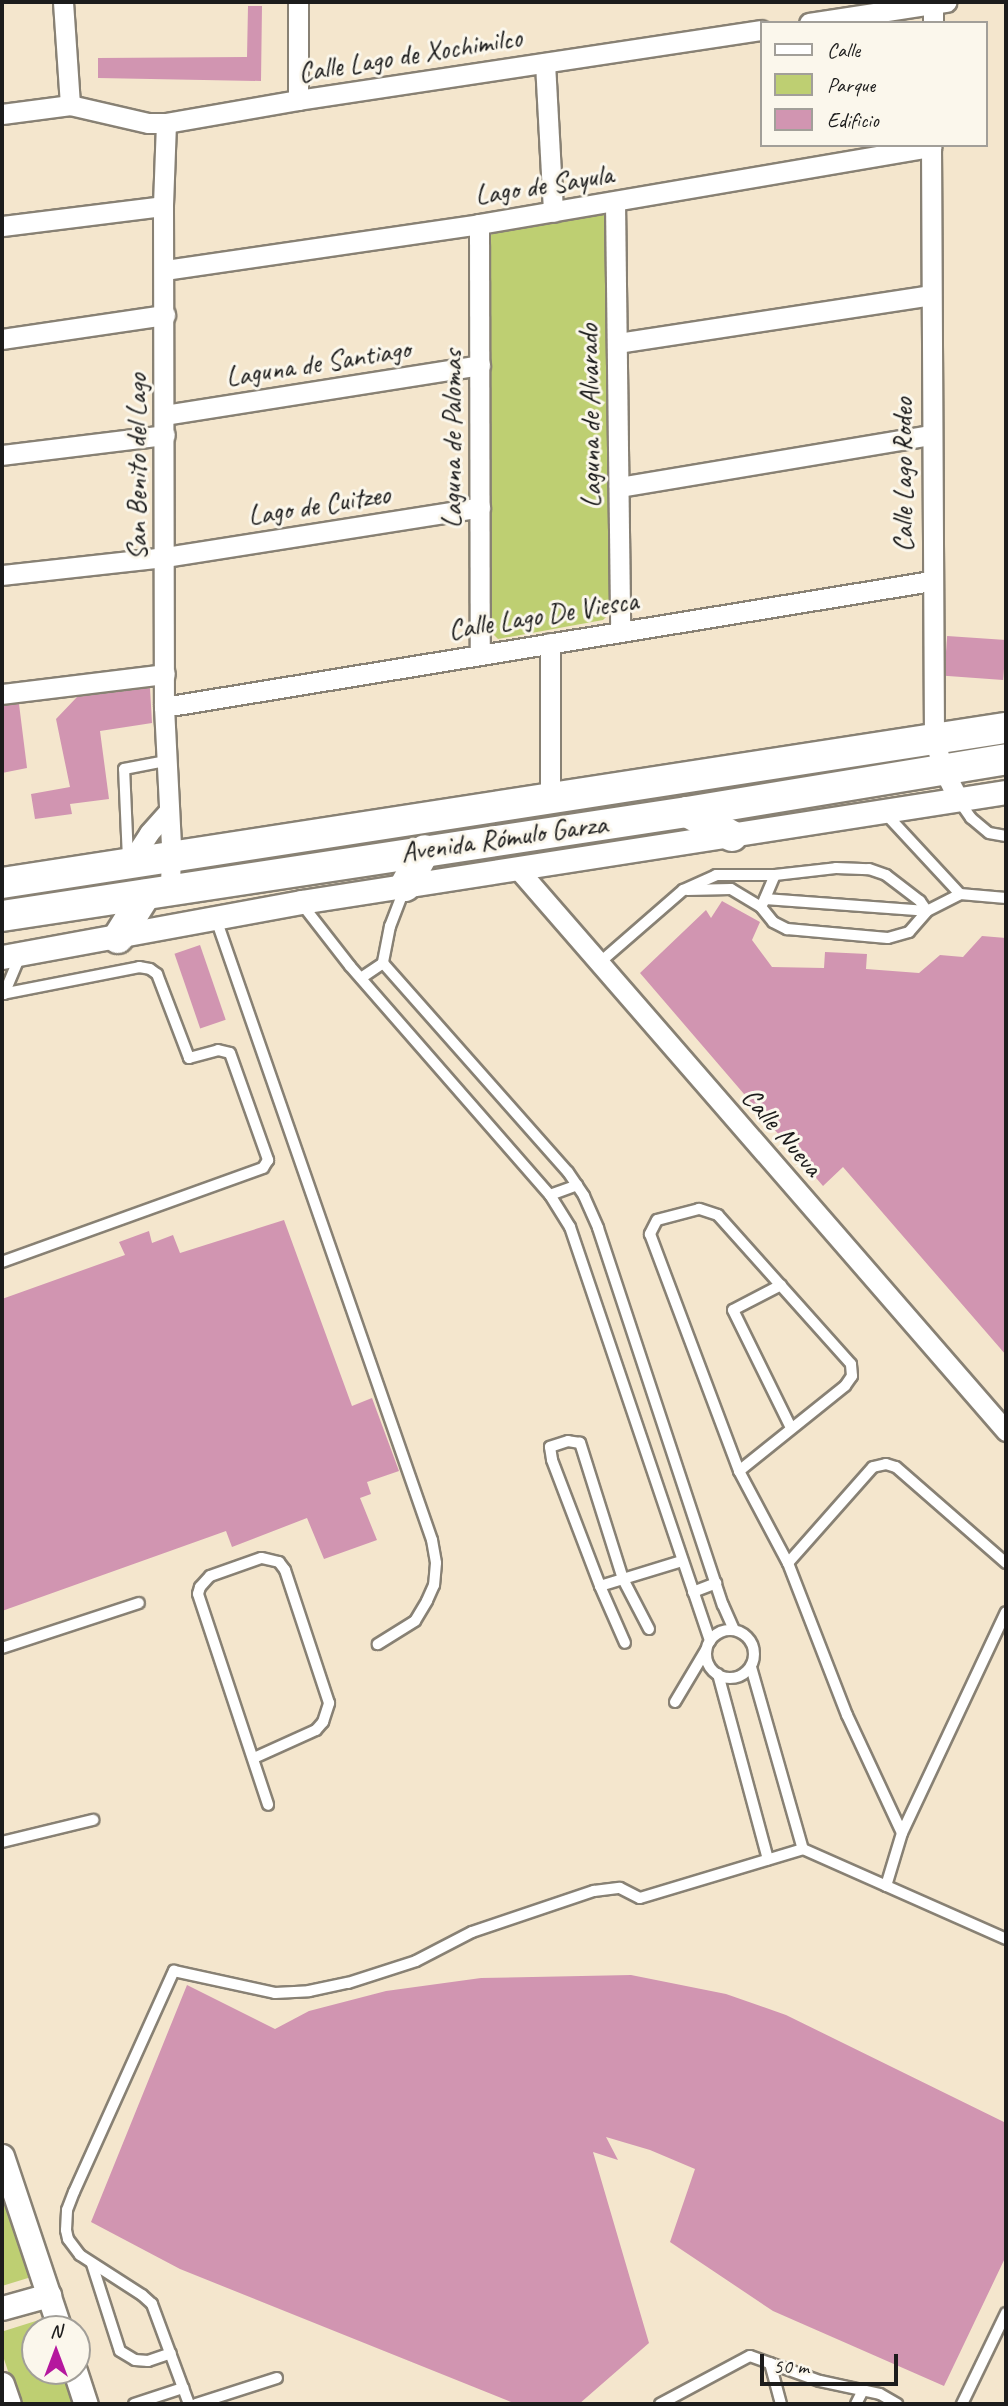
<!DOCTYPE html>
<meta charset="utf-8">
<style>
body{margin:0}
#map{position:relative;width:1008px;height:2406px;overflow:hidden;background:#f4e6cd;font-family:Caveat,sans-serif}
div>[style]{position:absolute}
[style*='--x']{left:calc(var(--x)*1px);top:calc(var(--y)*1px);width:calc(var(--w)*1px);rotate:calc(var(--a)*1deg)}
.green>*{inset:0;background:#becf72}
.building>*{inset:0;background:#d195b1;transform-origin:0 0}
.roads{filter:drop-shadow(2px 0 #888174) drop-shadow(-2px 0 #888174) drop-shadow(0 2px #888174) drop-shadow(0 -2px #888174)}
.service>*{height:10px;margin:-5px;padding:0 5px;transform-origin:5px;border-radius:5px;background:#fff}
.service>.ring{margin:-5px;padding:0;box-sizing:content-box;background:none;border:10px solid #fff;border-radius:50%}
.minor>*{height:19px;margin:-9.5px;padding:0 9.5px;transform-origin:9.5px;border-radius:9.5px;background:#fff}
.tertiary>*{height:23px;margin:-11.5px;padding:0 11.5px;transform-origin:11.5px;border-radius:11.5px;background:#fff}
.primary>*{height:30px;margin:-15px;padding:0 15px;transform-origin:15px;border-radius:15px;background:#fff}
span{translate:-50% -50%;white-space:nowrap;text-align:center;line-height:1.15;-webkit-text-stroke:6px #fbf7ec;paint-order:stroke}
.street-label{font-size:28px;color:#1c1c1c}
.frame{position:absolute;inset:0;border:4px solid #1c1c1c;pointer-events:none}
.legend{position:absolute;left:760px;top:21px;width:228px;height:126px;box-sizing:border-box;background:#fbf7ec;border:2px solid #a29f99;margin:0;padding:9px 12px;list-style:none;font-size:21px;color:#1c1c1c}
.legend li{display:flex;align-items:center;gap:14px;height:35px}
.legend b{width:35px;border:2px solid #a29f99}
.north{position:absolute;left:21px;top:2315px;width:70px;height:70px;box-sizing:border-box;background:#fbf7ec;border:2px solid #a29f99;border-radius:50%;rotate:0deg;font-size:19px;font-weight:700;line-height:28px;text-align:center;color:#1c1c1c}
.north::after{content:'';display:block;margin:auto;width:24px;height:32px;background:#b5179e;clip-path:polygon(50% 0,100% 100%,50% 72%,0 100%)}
.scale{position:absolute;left:760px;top:2354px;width:138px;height:32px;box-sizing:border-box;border:4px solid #1c1c1c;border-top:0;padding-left:9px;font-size:21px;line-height:24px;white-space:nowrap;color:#1c1c1c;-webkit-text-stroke:5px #fbf7ec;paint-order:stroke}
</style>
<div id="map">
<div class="green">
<i style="clip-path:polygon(603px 208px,611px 217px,612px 611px,603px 620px,498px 639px,490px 631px,490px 236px,499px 228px)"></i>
<i style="clip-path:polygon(2px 2187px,30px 2271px,28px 2278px,2px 2286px)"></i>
<i style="clip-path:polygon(39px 2320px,47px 2323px,49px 2329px,35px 2329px,35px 2371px,63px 2371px,75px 2404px,19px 2404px,2px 2353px,2px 2335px,4px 2331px)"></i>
</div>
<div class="building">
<i style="clip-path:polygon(248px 6px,262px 6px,261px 81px,98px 78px,98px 58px,247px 57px)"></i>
<i style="left:1006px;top:640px;width:40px;height:59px;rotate:94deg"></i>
<i style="clip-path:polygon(150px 688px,152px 723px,100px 731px,109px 799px,70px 804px,72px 814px,35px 819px,31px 794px,70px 787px,56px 719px,77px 697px)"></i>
<i style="clip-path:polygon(19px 704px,27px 768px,2px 773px,2px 706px)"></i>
<i style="clip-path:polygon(722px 901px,760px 922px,752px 940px,772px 967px,824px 968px,825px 952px,867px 954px,866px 969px,919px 973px,940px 955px,963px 957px,982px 936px,1006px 938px,1006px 1355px,843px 1167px,823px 1186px,640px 973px,706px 910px,711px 918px)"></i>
<i style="left:200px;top:945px;width:79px;height:27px;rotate:71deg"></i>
<i style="clip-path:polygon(284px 1220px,352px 1406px,372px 1398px,399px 1471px,367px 1482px,371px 1494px,360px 1498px,377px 1540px,324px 1559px,307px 1518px,232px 1547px,226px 1531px,2px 1611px,2px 1299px,125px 1255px,119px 1242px,149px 1231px,152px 1243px,173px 1235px,180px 1253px)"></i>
<i style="clip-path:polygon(631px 1975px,726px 1994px,786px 2015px,1006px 2123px,1006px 2256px,944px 2386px,773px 2311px,670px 2242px,695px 2169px,650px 2150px,606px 2137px,618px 2160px,593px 2152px,649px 2343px,579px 2404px,516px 2404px,180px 2269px,91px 2222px,187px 1985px,275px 2029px,309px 2011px,386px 1991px,481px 1978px)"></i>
</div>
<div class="roads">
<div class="service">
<i style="--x:959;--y:801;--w:21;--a:55"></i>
<i style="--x:971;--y:818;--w:23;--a:40"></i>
<i style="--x:989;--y:833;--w:17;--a:10"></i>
<i style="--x:884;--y:812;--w:112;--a:47.2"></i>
<i style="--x:128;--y:859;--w:90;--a:-92.5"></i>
<i style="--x:124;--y:769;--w:43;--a:-10.8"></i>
<i style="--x:404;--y:890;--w:39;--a:111"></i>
<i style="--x:390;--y:926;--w:38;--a:101"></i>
<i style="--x:383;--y:963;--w:279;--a:48.5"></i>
<i style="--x:568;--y:1172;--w:29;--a:56"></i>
<i style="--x:584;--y:1196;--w:35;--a:66"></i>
<i style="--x:598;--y:1228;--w:397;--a:71.7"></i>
<i style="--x:723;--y:1605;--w:27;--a:66"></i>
<i style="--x:687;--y:890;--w:44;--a:-1.3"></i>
<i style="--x:731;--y:889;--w:35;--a:31"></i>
<i style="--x:761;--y:907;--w:19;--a:51"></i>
<i style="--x:773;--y:922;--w:16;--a:27"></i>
<i style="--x:787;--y:929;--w:101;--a:5.1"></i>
<i style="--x:888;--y:938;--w:22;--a:-16"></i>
<i style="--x:909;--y:932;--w:28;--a:-49"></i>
<i style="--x:927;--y:911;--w:37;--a:-27"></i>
<i style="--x:960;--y:894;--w:46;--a:5"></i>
<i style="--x:765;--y:899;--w:162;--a:4.2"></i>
<i style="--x:301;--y:903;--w:80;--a:52.1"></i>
<i style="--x:350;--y:966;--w:304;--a:48.9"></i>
<i style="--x:550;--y:1195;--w:38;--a:58"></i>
<i style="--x:570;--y:1227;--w:437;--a:71.3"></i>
<i style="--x:763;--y:903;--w:30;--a:-67"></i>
<i style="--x:216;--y:919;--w:657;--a:70.82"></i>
<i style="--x:432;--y:1540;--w:23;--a:80"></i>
<i style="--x:436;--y:1563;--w:22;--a:95"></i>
<i style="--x:434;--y:1585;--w:17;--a:114"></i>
<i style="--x:427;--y:1601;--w:23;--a:121"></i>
<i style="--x:415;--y:1621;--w:44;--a:148.1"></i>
<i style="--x:598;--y:964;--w:113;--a:-41"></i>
<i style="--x:683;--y:890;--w:36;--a:-24"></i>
<i style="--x:716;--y:875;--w:59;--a:0"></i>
<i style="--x:775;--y:875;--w:61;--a:-6.5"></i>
<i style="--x:836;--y:868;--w:33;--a:2"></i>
<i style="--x:869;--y:869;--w:18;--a:19"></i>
<i style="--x:886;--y:875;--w:43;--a:37.4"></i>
<i style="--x:920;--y:901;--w:12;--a:55"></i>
<i style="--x:361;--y:978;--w:27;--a:-34"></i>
<i style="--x:2;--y:994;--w:140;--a:-11.1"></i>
<i style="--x:139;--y:967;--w:11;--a:10"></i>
<i style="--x:150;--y:969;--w:9;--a:36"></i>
<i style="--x:157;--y:974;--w:90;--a:69.1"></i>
<i style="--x:189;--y:1058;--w:30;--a:-15"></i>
<i style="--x:218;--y:1050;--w:12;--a:14"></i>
<i style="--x:230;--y:1053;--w:114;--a:70.4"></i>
<i style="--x:268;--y:1160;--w:9;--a:122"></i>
<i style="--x:263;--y:1168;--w:277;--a:160.2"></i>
<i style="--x:4;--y:994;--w:41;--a:-67.2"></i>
<i style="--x:550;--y:1195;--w:29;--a:-20"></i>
<i style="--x:781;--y:1285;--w:54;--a:152.5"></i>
<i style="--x:733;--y:1310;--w:131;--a:63.8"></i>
<i style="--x:739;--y:1471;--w:136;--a:-38.7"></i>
<i style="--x:845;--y:1386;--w:12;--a:-55"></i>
<i style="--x:852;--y:1376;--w:12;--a:-95"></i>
<i style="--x:851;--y:1364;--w:200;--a:-131.8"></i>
<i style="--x:718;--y:1215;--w:20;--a:-162"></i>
<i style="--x:699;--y:1209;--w:43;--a:165.3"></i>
<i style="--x:657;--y:1220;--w:16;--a:117"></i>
<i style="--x:650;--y:1234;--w:253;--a:69.4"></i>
<i style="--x:739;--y:1471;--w:104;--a:62"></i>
<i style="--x:788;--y:1563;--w:163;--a:68.8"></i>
<i style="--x:847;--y:1715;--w:130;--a:65"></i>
<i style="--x:788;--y:1563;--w:128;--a:-48.5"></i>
<i style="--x:873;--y:1467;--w:13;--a:-13"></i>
<i style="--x:886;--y:1464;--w:10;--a:17"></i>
<i style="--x:896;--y:1467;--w:146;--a:41.1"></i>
<i style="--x:600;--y:1586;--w:62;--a:66.3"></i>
<i style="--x:693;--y:1592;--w:25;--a:-21"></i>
<i style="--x:649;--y:1629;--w:56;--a:-117.5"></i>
<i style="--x:623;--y:1579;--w:143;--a:-107.5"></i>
<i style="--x:580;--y:1443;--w:12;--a:-171"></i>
<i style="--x:568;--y:1441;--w:19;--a:162"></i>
<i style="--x:550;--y:1447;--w:13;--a:81"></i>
<i style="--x:552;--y:1460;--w:135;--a:69.1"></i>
<i style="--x:600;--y:1586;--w:24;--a:-17"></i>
<i style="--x:623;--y:1579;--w:62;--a:-17"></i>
<i class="ring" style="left:706px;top:1630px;width:38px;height:38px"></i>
<i style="--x:2;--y:1648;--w:144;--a:-18.2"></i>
<i style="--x:751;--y:1667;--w:189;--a:74.1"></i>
<i style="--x:718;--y:1674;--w:192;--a:74.9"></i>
<i style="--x:675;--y:1702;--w:61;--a:-59.2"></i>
<i style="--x:254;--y:1758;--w:68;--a:-24.3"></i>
<i style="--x:316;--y:1730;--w:11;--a:-49"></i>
<i style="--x:323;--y:1722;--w:20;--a:-72"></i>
<i style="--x:329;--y:1703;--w:140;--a:-108.3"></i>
<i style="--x:285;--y:1570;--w:10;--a:-127"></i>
<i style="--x:279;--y:1562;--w:18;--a:-167"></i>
<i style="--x:261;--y:1558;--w:54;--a:160.6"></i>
<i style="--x:210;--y:1576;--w:15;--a:132"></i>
<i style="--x:200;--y:1587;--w:7;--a:106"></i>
<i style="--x:198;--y:1594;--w:222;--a:71.6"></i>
<i style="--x:2;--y:1842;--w:94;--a:-13.6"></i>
<i style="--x:886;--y:1886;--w:55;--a:-73.2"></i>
<i style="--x:902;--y:1833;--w:244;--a:-64.8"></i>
<i style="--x:92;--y:2264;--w:91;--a:72.2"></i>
<i style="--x:120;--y:2351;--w:17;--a:31"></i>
<i style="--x:135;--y:2360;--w:13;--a:4"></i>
<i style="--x:148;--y:2361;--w:24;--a:-19"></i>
<i style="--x:770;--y:2363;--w:42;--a:75"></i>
<i style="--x:134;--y:2404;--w:52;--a:-18.1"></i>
<i style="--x:189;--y:2404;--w:107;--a:-110.3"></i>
<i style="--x:152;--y:2304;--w:13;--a:-138"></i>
<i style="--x:142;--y:2295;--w:74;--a:-147.2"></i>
<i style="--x:80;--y:2255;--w:20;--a:-127"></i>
<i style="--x:68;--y:2239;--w:9;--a:-103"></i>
<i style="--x:66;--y:2230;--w:20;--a:-87"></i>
<i style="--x:67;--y:2210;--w:19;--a:-69"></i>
<i style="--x:74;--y:2192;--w:243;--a:-65.7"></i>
<i style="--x:174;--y:1971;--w:103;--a:12.3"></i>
<i style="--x:275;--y:1993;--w:34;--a:-3"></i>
<i style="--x:309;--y:1991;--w:40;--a:-12"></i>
<i style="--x:348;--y:1983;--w:71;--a:-17.9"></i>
<i style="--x:416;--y:1961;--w:63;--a:-27.4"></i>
<i style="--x:472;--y:1932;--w:129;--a:-18.6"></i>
<i style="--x:594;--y:1891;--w:26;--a:-7"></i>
<i style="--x:620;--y:1888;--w:22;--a:27"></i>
<i style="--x:640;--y:1898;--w:170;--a:-16.7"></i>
<i style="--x:803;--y:1849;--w:222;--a:23.9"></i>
<i style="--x:196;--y:2404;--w:85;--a:-17.8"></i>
<i style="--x:660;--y:2404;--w:102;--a:-28.1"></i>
<i style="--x:750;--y:2356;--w:74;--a:19.7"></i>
<i style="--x:820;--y:2381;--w:61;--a:12.2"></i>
<i style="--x:880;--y:2394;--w:20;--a:30"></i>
<i style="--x:856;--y:2404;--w:16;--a:-63"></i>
<i style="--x:962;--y:2404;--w:101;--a:-64.2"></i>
</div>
<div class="minor">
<i style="--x:63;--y:2;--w:103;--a:86.1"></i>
<i style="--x:298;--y:2;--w:98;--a:90"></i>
<i style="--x:809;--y:23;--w:139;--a:-8.7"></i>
<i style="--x:933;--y:23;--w:21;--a:-90"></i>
<i style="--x:545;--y:63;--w:149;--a:86.9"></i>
<i style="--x:2;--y:114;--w:69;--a:-7.5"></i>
<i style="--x:70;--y:105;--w:80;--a:13"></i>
<i style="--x:148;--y:123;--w:18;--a:0"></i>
<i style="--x:166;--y:123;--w:134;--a:-9.9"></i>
<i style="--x:298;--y:100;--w:468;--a:-8.6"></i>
<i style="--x:166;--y:123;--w:83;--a:92.1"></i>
<i style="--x:163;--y:206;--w:501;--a:89.89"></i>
<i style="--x:164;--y:707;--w:137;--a:87.1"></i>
<i style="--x:171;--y:844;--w:46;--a:91.2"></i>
<i style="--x:931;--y:145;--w:593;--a:89.71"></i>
<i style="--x:934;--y:738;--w:32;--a:74"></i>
<i style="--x:943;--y:769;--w:34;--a:63"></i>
<i style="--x:615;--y:202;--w:428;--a:89.3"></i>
<i style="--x:479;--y:224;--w:429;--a:89.9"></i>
<i style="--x:2;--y:226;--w:162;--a:-7.1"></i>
<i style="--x:165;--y:270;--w:317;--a:-8.3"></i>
<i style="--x:479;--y:224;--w:459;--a:-9.7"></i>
<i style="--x:2;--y:339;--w:165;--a:-8.4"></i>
<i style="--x:618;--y:343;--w:316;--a:-8.7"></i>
<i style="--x:165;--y:415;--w:319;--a:-9"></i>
<i style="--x:2;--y:455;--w:164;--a:-7"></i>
<i style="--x:619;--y:487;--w:316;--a:-9.5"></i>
<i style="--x:2;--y:575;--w:165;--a:-6.3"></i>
<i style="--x:166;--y:557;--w:318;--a:-9"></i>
<i style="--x:550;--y:643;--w:156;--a:90"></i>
<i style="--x:2;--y:694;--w:164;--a:-7"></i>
<i style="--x:164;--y:707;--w:777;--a:-9.33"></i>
<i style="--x:131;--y:861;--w:33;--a:-57"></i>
<i style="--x:149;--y:833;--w:30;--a:-48"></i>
<i style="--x:517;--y:868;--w:746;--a:49.02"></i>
</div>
<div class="tertiary">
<i style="--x:2;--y:957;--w:304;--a:-10.4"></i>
<i style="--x:301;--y:902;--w:714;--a:-8.87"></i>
<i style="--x:2;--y:2156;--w:182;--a:71.5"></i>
<i style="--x:2;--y:2308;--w:49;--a:-15.5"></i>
<i style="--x:75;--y:2371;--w:35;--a:72"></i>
<i style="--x:2;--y:2384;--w:21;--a:71"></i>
</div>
<div class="primary">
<i style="--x:687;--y:812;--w:51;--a:28.1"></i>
<i style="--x:2;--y:883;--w:1016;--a:-8.78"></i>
<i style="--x:405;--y:886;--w:41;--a:-60.9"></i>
<i style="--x:2;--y:916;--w:693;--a:-8.63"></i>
<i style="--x:687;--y:812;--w:323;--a:-9.4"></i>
<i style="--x:118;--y:938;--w:51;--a:-57.9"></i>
</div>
</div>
<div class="street-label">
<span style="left:410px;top:55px;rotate:-9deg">Calle Lago de Xochimilco</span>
<span style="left:544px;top:185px;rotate:-9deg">Lago de Sayula</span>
<span style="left:318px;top:363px;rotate:-9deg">Laguna de Santiago</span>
<span style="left:590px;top:416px;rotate:-91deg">Laguna de Alvarado</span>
<span style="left:452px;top:439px;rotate:-90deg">Laguna de Palomas</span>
<span style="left:137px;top:467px;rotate:-90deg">San Benito del Lago</span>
<span style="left:903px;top:475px;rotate:-90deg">Calle Lago Rodeo</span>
<span style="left:319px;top:505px;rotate:-9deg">Lago de Cuitzeo</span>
<span style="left:543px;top:615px;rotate:-9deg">Calle Lago De Viesca</span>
<span style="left:504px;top:838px;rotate:-8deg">Avenida Rómulo Garza</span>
<span style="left:782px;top:1132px;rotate:49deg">Calle Nueva</span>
</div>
<div class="frame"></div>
<ul class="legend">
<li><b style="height:9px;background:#fff"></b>Calle</li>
<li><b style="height:19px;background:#becf72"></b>Parque</li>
<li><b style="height:19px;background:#d195b1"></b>Edificio</li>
</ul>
<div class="north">N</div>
<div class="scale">50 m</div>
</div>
